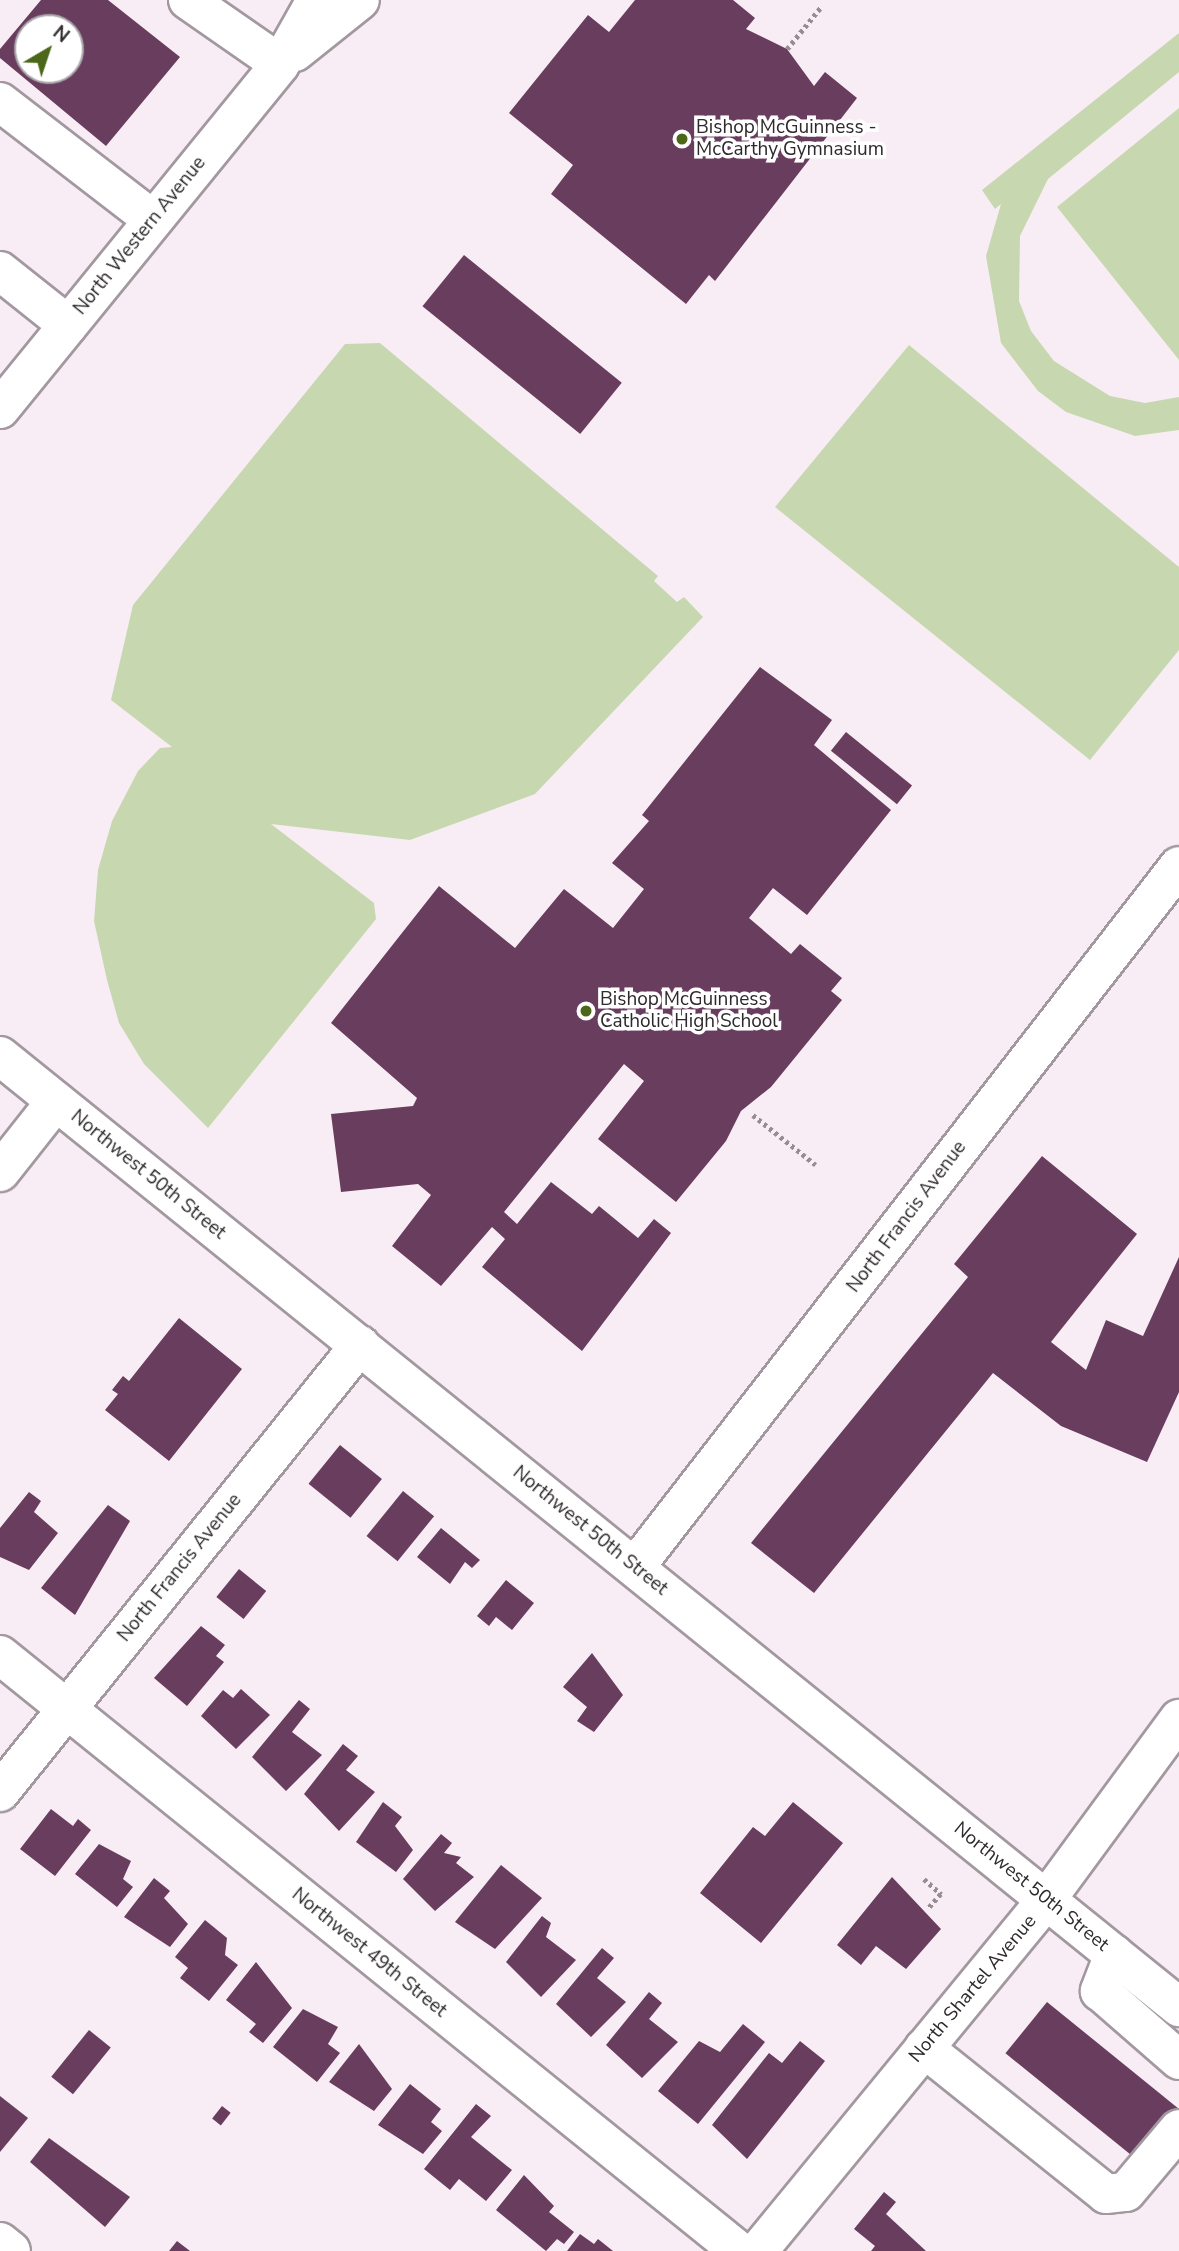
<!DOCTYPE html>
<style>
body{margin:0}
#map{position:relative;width:1179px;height:2251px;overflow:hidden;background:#f9edf5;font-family:"Nunito Sans",sans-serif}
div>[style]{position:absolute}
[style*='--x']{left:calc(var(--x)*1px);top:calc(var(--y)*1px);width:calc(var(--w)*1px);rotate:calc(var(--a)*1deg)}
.green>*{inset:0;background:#c7d8b1}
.building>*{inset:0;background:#693d5e;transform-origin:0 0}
.path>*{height:4.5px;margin-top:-2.25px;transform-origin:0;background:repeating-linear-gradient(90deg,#958d92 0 3.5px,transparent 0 7px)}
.roads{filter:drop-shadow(2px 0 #a398a0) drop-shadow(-2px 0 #a398a0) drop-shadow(0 2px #a398a0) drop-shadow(0 -2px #a398a0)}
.minor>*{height:38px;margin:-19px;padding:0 19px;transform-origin:19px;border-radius:19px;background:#fff}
.major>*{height:38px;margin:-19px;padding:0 19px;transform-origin:19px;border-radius:19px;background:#fff}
.dots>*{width:19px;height:19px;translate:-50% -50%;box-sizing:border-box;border:4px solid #fff;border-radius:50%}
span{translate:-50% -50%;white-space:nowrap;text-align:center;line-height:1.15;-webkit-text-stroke:7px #fff;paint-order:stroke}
.poi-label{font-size:19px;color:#2d292c}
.left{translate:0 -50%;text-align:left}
.street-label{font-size:19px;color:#2d292c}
.north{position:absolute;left:14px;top:14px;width:70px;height:70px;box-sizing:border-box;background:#fff;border:2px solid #aba9ab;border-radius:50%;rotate:39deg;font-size:19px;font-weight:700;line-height:28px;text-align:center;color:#2d292c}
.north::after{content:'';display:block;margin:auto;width:24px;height:32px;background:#4d671a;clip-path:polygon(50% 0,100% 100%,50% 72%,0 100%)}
</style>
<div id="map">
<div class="green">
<i style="clip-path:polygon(1179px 33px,1179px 72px,1048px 179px,1020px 236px,1019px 301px,1031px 331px,1054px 361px,1110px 396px,1145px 403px,1179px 397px,1179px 430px,1135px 436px,1066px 412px,1038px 391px,1001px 343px,986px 256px,1001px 204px,995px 209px,982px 190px)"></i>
<i style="clip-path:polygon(1179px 108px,1179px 360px,1057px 207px)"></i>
<i style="clip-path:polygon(380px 343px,658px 576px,654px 581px,677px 602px,684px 597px,703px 617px,535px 794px,410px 840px,271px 824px,374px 903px,376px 919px,208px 1128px,144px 1064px,119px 1023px,107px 980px,94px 921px,98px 870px,112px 821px,138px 771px,160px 748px,172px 747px,111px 700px,133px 605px,345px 344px)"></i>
<i style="clip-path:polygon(909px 345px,1179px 567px,1179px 650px,1090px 760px,775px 507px)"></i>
</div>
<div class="building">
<i style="clip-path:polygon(evenodd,41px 0,108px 0,180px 57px,106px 146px,0 58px,0 49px,41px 0,28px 28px,70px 28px,70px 70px,28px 70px,28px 28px)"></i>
<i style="clip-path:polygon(635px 0,733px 0,755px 18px,746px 29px,787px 49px,814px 86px,825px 72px,857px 98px,715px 281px,709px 275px,686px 304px,551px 194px,573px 165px,509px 113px,588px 15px,609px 32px)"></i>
<i style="left:464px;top:255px;width:203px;height:66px;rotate:39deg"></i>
<i style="clip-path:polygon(760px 667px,832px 720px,814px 745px,891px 810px,807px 915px,773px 888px,749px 918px,791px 954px,800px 944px,842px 978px,831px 991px,842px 1000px,771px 1087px,741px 1111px,726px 1141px,676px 1202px,598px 1139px,644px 1081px,624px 1064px,504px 1212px,517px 1224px,551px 1182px,592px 1214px,599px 1206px,638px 1238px,654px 1219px,671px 1233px,582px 1351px,482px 1267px,505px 1239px,492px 1227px,441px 1286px,392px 1246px,431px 1195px,418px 1184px,341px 1192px,331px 1114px,413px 1106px,417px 1098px,331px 1023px,439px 886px,515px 948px,564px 889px,613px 928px,644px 889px,612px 863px,649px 821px,642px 815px)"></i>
<i style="left:846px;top:732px;width:85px;height:24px;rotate:39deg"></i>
<i style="clip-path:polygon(1042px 1156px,1137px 1234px,1051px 1342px,1086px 1370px,1106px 1320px,1143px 1336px,1179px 1257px,1179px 1392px,1147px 1462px,1061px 1426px,993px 1373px,814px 1593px,751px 1543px,968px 1277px,954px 1264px)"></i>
<i style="clip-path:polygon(179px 1318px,242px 1369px,169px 1461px,105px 1410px,118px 1394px,112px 1390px,123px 1376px,129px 1381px)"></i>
<i style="left:340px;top:1445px;width:54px;height:50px;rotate:39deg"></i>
<i style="left:403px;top:1491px;width:40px;height:58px;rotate:39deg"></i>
<i style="clip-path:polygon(29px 1492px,41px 1501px,34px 1512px,58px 1533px,29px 1570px,0 1557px,0 1528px)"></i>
<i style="clip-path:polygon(108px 1505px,130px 1521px,75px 1615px,41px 1588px)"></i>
<i style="clip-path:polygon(441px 1528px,480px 1560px,472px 1568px,465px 1562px,450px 1584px,417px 1557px)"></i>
<i style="left:239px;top:1569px;width:35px;height:36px;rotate:39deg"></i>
<i style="clip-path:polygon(506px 1580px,534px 1603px,512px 1630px,496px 1617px,489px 1626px,477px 1616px)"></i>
<i style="clip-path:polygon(201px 1626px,225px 1645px,216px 1656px,224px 1662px,187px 1706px,154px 1678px)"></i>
<i style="clip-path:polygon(592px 1653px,623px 1695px,594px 1732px,577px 1721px,587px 1707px,563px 1687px)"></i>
<i style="clip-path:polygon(241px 1689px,270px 1715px,236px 1749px,201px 1716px,223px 1690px,233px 1698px)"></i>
<i style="clip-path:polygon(299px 1700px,310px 1709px,292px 1732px,322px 1755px,286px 1791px,252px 1757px)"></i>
<i style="clip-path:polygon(343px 1744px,358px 1756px,346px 1770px,375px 1792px,339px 1831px,304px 1794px)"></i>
<i style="clip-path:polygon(383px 1802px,402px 1817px,395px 1826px,413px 1850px,396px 1872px,356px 1842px)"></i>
<i style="clip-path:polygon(793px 1802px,843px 1843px,761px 1943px,700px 1893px,753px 1827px,765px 1836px)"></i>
<i style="clip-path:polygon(51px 1809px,73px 1826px,78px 1819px,91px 1830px,55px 1876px,20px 1849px)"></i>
<i style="clip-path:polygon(441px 1834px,452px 1843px,444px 1853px,461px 1857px,456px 1863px,474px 1877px,435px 1911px,403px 1879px)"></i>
<i style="clip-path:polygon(99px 1844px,131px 1861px,123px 1879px,133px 1887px,117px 1907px,75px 1874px)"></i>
<i style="clip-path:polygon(501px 1865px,542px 1898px,495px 1949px,455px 1922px)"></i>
<i style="clip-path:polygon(892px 1877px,941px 1929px,906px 1969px,876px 1946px,861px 1965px,837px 1945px)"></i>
<i style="clip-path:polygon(154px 1878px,170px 1891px,164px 1898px,188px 1924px,170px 1947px,124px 1917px)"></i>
<i style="clip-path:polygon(542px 1916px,551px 1923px,546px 1937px,576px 1960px,541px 1997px,506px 1962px)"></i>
<i style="clip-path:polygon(205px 1920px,227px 1938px,225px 1955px,238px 1965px,209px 2001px,180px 1978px,188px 1968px,175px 1957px)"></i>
<i style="clip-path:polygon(602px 1948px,614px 1958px,597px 1978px,626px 2002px,591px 2037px,556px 2004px)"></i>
<i style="clip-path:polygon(256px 1962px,292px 2008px,263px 2043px,249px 2032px,256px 2024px,226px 2000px)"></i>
<i style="clip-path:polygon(649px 1992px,662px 2003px,649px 2019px,678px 2042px,642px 2078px,606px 2045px)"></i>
<i style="left:1047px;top:2002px;width:170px;height:66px;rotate:39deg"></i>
<i style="clip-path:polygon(303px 2009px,338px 2027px,328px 2044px,340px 2053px,317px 2082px,273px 2047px)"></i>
<i style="clip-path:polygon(743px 2024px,765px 2042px,698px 2124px,658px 2091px,699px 2041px,720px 2052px)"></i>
<i style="left:89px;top:2030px;width:28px;height:60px;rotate:39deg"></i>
<i style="clip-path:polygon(800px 2041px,825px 2061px,747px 2159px,712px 2125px,769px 2053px,782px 2063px)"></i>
<i style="clip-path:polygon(359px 2044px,392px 2089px,374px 2111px,329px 2082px)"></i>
<i style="clip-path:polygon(410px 2084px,441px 2109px,431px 2122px,442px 2131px,423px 2154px,378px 2125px)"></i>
<i style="clip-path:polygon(0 2096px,28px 2118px,0 2152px)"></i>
<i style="clip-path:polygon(476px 2104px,491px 2116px,471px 2137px,512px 2170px,486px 2201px,459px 2179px,450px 2190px,424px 2169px)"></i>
<i style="left:222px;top:2106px;width:11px;height:16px;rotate:38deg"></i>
<i style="clip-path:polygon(49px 2138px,130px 2197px,105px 2227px,30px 2162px)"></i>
<i style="clip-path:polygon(524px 2175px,554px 2206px,549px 2212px,574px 2232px,564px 2244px,557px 2239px,546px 2251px,496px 2210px)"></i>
<i style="clip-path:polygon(884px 2192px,896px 2202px,886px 2214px,926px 2251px,871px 2251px,875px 2246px,854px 2229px)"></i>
<i style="clip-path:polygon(580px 2234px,594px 2244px,598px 2239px,613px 2251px,567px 2251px)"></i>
<i style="clip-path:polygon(177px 2241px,190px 2251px,169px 2251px)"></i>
</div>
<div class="path">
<i style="--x:787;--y:49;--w:54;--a:-51"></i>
<i style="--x:753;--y:1115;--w:80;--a:38.4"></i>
<i style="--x:924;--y:1879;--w:23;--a:41"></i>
<i style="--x:941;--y:1894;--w:20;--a:131"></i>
</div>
<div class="roads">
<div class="minor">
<i style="--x:188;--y:0;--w:112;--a:34.8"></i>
<i style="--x:0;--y:102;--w:193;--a:37.6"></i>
<i style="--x:0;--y:271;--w:87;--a:38.5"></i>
<i style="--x:0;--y:1172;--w:90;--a:-51.7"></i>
<i style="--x:635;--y:1567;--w:887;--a:-52.19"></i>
<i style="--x:0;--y:1655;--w:949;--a:38.89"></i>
<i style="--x:0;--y:1792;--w:574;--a:-51.15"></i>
<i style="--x:1114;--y:1954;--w:40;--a:111"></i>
<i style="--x:1100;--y:1991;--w:105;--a:41.1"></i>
<i style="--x:924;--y:2048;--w:233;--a:38.7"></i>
<i style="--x:1106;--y:2194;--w:20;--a:-6"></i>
<i style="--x:1126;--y:2192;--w:82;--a:-49.9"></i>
<i style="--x:0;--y:2242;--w:14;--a:39"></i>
<i style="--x:758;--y:2251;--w:454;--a:-50.6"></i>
<i style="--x:1046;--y:1900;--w:225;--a:-53.7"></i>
</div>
<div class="major">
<i style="--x:295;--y:52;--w:83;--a:-38.7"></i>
<i style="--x:0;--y:409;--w:444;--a:-50.9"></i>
<i style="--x:280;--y:64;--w:73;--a:-60.6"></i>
<i style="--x:0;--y:1056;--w:1515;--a:38.89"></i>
</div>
</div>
<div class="dots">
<i style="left:682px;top:139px;background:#4d671a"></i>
<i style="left:586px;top:1011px;background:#4d671a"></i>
</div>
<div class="poi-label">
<span class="left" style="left:696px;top:139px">Bishop McGuinness -<br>McCarthy Gymnasium</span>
<span class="left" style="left:600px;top:1011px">Bishop McGuinness<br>Catholic High School</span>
</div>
<div class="street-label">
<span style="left:140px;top:236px;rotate:-51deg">North Western Avenue</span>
<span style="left:148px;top:1175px;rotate:39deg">Northwest 50th Street</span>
<span style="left:907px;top:1217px;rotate:-53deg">North Francis Avenue</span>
<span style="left:590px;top:1531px;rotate:39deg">Northwest 50th Street</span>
<span style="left:180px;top:1568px;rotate:-51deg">North Francis Avenue</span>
<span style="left:1031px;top:1887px;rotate:39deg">Northwest 50th Street</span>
<span style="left:369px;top:1953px;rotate:39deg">Northwest 49th Street</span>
<span style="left:973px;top:1989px;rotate:-50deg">North Shartel Avenue</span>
</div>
<div class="north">N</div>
</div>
